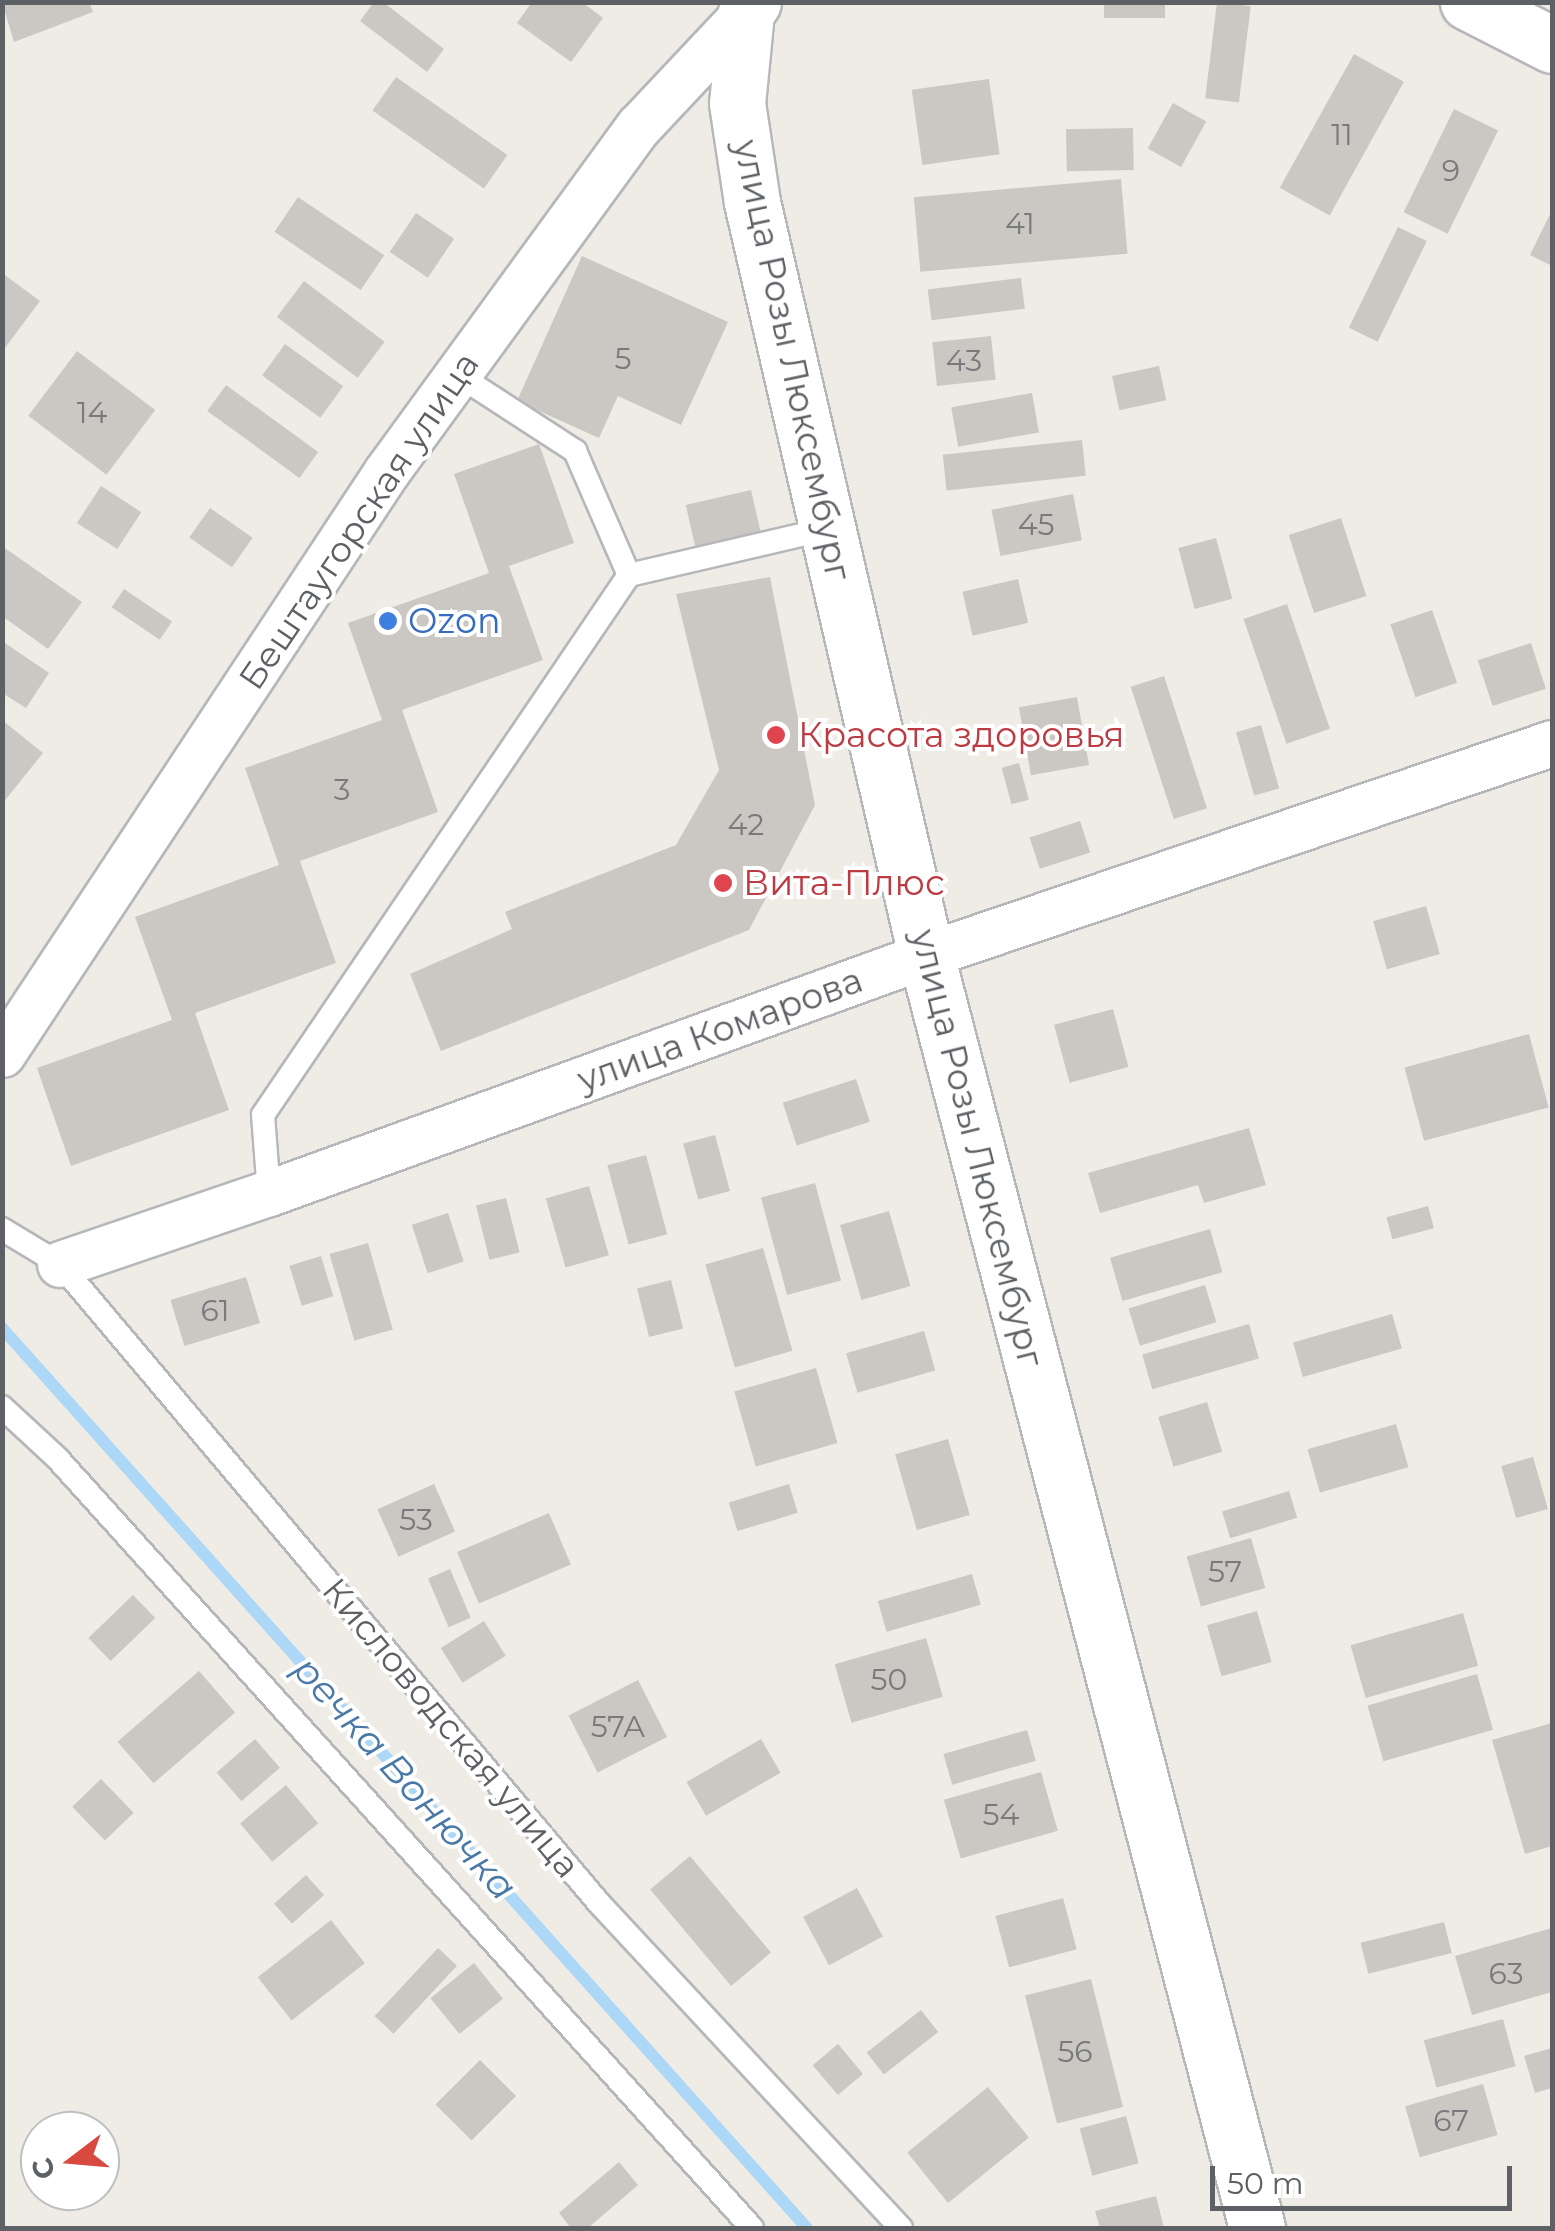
<!DOCTYPE html>
<meta charset="utf-8">
<style>
body{margin:0}
#map{position:relative;width:1555px;height:2231px;overflow:hidden;background:#eeece5;font-family:Montserrat,sans-serif}
div>[style]{position:absolute}
[style*='--x']{left:calc(var(--x)*1px);top:calc(var(--y)*1px);width:calc(var(--w)*1px);rotate:calc(var(--a)*1deg)}
.stream>*{height:12px;margin:-6px;padding:0 6px;transform-origin:6px;border-radius:6px;background:#acd7f7}
.building>*{inset:0;background:#cbc8c4;transform-origin:0 0}
.roads{filter:drop-shadow(2px 0 #b5b7ba) drop-shadow(-2px 0 #b5b7ba) drop-shadow(0 2px #b5b7ba) drop-shadow(0 -2px #b5b7ba)}
.lane>*{height:22px;margin:-11px;padding:0 11px;transform-origin:11px;border-radius:11px;background:#fff}
.street>*{height:45px;margin:-22.5px;padding:0 22.5px;transform-origin:22.5px;border-radius:22.5px;background:#fff}
.secondary>*{height:55px;margin:-27.5px;padding:0 27.5px;transform-origin:27.5px;border-radius:27.5px;background:#fff}
.dots>*{width:28px;height:28px;translate:-50% -50%;box-sizing:border-box;border:5px solid #fff;border-radius:50%}
span{translate:-50% -50%;white-space:nowrap;text-align:center;line-height:1.15;-webkit-text-stroke:8px #fff;paint-order:stroke}
.number-label{font-size:30px;color:#787a7c}
.number-label span{-webkit-text-stroke-width:0}
.street-label{font-size:35px;color:#5d6064}
.shop-label{font-size:35px;color:#366cbe}
.left{translate:0 -50%;text-align:left}
.health-label{font-size:35px;color:#be3a42}
.water-label{font-size:38px;color:#4a78a7;font-style:italic}
.frame{position:absolute;inset:0;border:5px solid #5d6064;pointer-events:none}
.north{position:absolute;left:20px;top:2111px;width:100px;height:100px;box-sizing:border-box;background:#fff;border:2px solid #bebfc1;border-radius:50%;rotate:254deg;font-size:28px;font-weight:700;line-height:40px;text-align:center;color:#5d6064}
.north::after{content:'';display:block;margin:auto;width:35px;height:45px;background:#d84a40;clip-path:polygon(50% 0,100% 100%,50% 72%,0 100%)}
.scale{position:absolute;left:1210px;top:2166px;width:302px;height:45px;box-sizing:border-box;border:5px solid #5d6064;border-top:0;padding-left:12px;font-size:30px;line-height:35px;white-space:nowrap;color:#5d6064;-webkit-text-stroke:8px #fff;paint-order:stroke}
</style>
<div id="map">
<div class="stream">
<i style="--x:2;--y:1328;--w:1207;--a:48.19"></i>
</div>
<div class="building">
<i style="clip-path:polygon(2px 2px,89px 2px,93px 12px,14px 42px)"></i>
<i style="clip-path:polygon(374px 2px,383px 2px,444px 49px,427px 72px,360px 21px)"></i>
<i style="clip-path:polygon(532px 2px,582px 2px,603px 18px,571px 62px,517px 23px)"></i>
<i style="left:1104px;top:2px;width:61px;height:16px"></i>
<i style="left:1217px;top:2px;width:34px;height:97px;rotate:7deg"></i>
<i style="left:1354px;top:54px;width:57px;height:153px;rotate:29deg"></i>
<i style="left:396px;top:77px;width:136px;height:41px;rotate:35deg"></i>
<i style="left:989px;top:79px;width:76px;height:78px;rotate:82deg"></i>
<i style="left:1173px;top:103px;width:38px;height:52px;rotate:29deg"></i>
<i style="left:1454px;top:109px;width:49px;height:115px;rotate:26deg"></i>
<i style="left:1133px;top:128px;width:42px;height:67px;rotate:89deg"></i>
<i style="left:1121px;top:179px;width:75px;height:208px;rotate:85deg"></i>
<i style="left:298px;top:197px;width:104px;height:42px;rotate:34deg"></i>
<i style="clip-path:polygon(1552px 210px,1552px 266px,1530px 255px)"></i>
<i style="left:416px;top:213px;width:46px;height:47px;rotate:34deg"></i>
<i style="left:1398px;top:227px;width:32px;height:112px;rotate:26deg"></i>
<i style="clip-path:polygon(582px 256px,728px 322px,681px 425px,618px 396px,599px 438px,517px 401px)"></i>
<i style="clip-path:polygon(2px 273px,40px 301px,2px 352px)"></i>
<i style="left:1021px;top:278px;width:31px;height:94px;rotate:83deg"></i>
<i style="left:304px;top:281px;width:101px;height:45px;rotate:37deg"></i>
<i style="left:991px;top:336px;width:44px;height:59px;rotate:84deg"></i>
<i style="left:285px;top:344px;width:72px;height:39px;rotate:36deg"></i>
<i style="left:77px;top:351px;width:98px;height:81px;rotate:37deg"></i>
<i style="left:1159px;top:366px;width:35px;height:48px;rotate:78deg"></i>
<i style="left:226px;top:385px;width:114px;height:32px;rotate:36deg"></i>
<i style="left:1032px;top:393px;width:40px;height:82px;rotate:80deg"></i>
<i style="left:1082px;top:440px;width:36px;height:140px;rotate:84deg"></i>
<i style="clip-path:polygon(539px 444px,574px 543px,509px 566px,543px 660px,402px 710px,438px 812px,300px 861px,336px 963px,195px 1013px,229px 1110px,71px 1166px,37px 1068px,172px 1020px,135px 917px,279px 865px,245px 768px,382px 720px,348px 623px,489px 573px,454px 474px)"></i>
<i style="left:101px;top:486px;width:48px;height:44px;rotate:33deg"></i>
<i style="left:751px;top:490px;width:43px;height:67px;rotate:77deg"></i>
<i style="left:1073px;top:494px;width:47px;height:83px;rotate:79deg"></i>
<i style="left:210px;top:508px;width:52px;height:36px;rotate:35deg"></i>
<i style="left:1341px;top:518px;width:82px;height:55px;rotate:72deg"></i>
<i style="left:1216px;top:538px;width:63px;height:39px;rotate:75deg"></i>
<i style="clip-path:polygon(2px 546px,82px 602px,48px 649px,2px 616px)"></i>
<i style="clip-path:polygon(770px 577px,815px 805px,749px 930px,441px 1051px,410px 974px,512px 929px,505px 912px,676px 845px,719px 770px,676px 594px)"></i>
<i style="left:1018px;top:579px;width:45px;height:57px;rotate:77deg"></i>
<i style="left:124px;top:589px;width:58px;height:22px;rotate:34deg"></i>
<i style="left:1287px;top:604px;width:132px;height:46px;rotate:71deg"></i>
<i style="left:1432px;top:610px;width:77px;height:44px;rotate:71deg"></i>
<i style="clip-path:polygon(2px 641px,49px 673px,26px 708px,2px 693px)"></i>
<i style="left:1531px;top:643px;width:48px;height:56px;rotate:72deg"></i>
<i style="left:1164px;top:676px;width:139px;height:35px;rotate:72deg"></i>
<i style="left:1077px;top:697px;width:69px;height:59px;rotate:80deg"></i>
<i style="clip-path:polygon(2px 720px,43px 753px,2px 804px)"></i>
<i style="left:1261px;top:725px;width:66px;height:26px;rotate:74deg"></i>
<i style="left:1019px;top:763px;width:38px;height:18px;rotate:75deg"></i>
<i style="left:1080px;top:821px;width:33px;height:53px;rotate:72deg"></i>
<i style="left:1426px;top:906px;width:50px;height:55px;rotate:74deg"></i>
<i style="left:1113px;top:1009px;width:60px;height:61px;rotate:75deg"></i>
<i style="left:1529px;top:1034px;width:76px;height:129px;rotate:75deg"></i>
<i style="left:856px;top:1079px;width:45px;height:77px;rotate:72deg"></i>
<i style="clip-path:polygon(1249px 1128px,1266px 1185px,1204px 1203px,1198px 1185px,1100px 1213px,1088px 1173px)"></i>
<i style="left:715px;top:1135px;width:58px;height:33px;rotate:75deg"></i>
<i style="left:646px;top:1155px;width:82px;height:40px;rotate:75deg"></i>
<i style="left:815px;top:1183px;width:101px;height:56px;rotate:75deg"></i>
<i style="left:589px;top:1186px;width:72px;height:45px;rotate:74deg"></i>
<i style="left:506px;top:1198px;width:56px;height:31px;rotate:76deg"></i>
<i style="left:1428px;top:1206px;width:23px;height:43px;rotate:75deg"></i>
<i style="left:889px;top:1211px;width:78px;height:51px;rotate:74deg"></i>
<i style="left:448px;top:1213px;width:51px;height:38px;rotate:72deg"></i>
<i style="left:1210px;top:1229px;width:45px;height:104px;rotate:74deg"></i>
<i style="left:368px;top:1243px;width:90px;height:40px;rotate:74deg"></i>
<i style="left:763px;top:1248px;width:107px;height:60px;rotate:74deg"></i>
<i style="left:321px;top:1256px;width:42px;height:33px;rotate:73deg"></i>
<i style="left:246px;top:1277px;width:48px;height:79px;rotate:73deg"></i>
<i style="left:671px;top:1280px;width:50px;height:35px;rotate:76deg"></i>
<i style="left:1205px;top:1285px;width:39px;height:80px;rotate:73deg"></i>
<i style="left:1392px;top:1314px;width:36px;height:103px;rotate:74deg"></i>
<i style="left:1249px;top:1324px;width:36px;height:111px;rotate:74deg"></i>
<i style="left:924px;top:1331px;width:41px;height:81px;rotate:74deg"></i>
<i style="left:816px;top:1368px;width:78px;height:85px;rotate:74deg"></i>
<i style="left:1207px;top:1402px;width:52px;height:51px;rotate:73deg"></i>
<i style="left:1396px;top:1424px;width:45px;height:92px;rotate:74deg"></i>
<i style="left:948px;top:1439px;width:79px;height:55px;rotate:74deg"></i>
<i style="left:1533px;top:1457px;width:54px;height:33px;rotate:74deg"></i>
<i style="left:434px;top:1484px;width:52px;height:62px;rotate:66deg"></i>
<i style="left:789px;top:1484px;width:30px;height:63px;rotate:73deg"></i>
<i style="left:1289px;top:1491px;width:28px;height:70px;rotate:73deg"></i>
<i style="left:549px;top:1513px;width:56px;height:100px;rotate:67deg"></i>
<i style="left:1251px;top:1538px;width:52px;height:67px;rotate:74deg"></i>
<i style="left:450px;top:1569px;width:53px;height:24px;rotate:67deg"></i>
<i style="left:972px;top:1574px;width:32px;height:98px;rotate:74deg"></i>
<i style="left:133px;top:1595px;width:32px;height:62px;rotate:46deg"></i>
<i style="left:1257px;top:1611px;width:53px;height:52px;rotate:74deg"></i>
<i style="left:1463px;top:1613px;width:55px;height:117px;rotate:74deg"></i>
<i style="left:484px;top:1621px;width:41px;height:51px;rotate:58deg"></i>
<i style="left:926px;top:1638px;width:61px;height:95px;rotate:74deg"></i>
<i style="left:199px;top:1671px;width:55px;height:108px;rotate:49deg"></i>
<i style="left:1477px;top:1674px;width:58px;height:114px;rotate:74deg"></i>
<i style="left:638px;top:1680px;width:64px;height:78px;rotate:63deg"></i>
<i style="clip-path:polygon(1552px 1723px,1552px 1846px,1525px 1854px,1492px 1740px)"></i>
<i style="left:1027px;top:1730px;width:32px;height:87px;rotate:74deg"></i>
<i style="left:255px;top:1739px;width:38px;height:51px;rotate:49deg"></i>
<i style="left:761px;top:1739px;width:39px;height:86px;rotate:60deg"></i>
<i style="left:1041px;top:1772px;width:61px;height:101px;rotate:74deg"></i>
<i style="left:101px;top:1779px;width:47px;height:40px;rotate:46deg"></i>
<i style="left:286px;top:1785px;width:50px;height:60px;rotate:50deg"></i>
<i style="left:690px;top:1856px;width:126px;height:52px;rotate:50deg"></i>
<i style="left:306px;top:1875px;width:27px;height:43px;rotate:48deg"></i>
<i style="left:857px;top:1888px;width:55px;height:61px;rotate:62deg"></i>
<i style="left:1063px;top:1898px;width:53px;height:70px;rotate:75deg"></i>
<i style="left:331px;top:1920px;width:55px;height:93px;rotate:52deg"></i>
<i style="left:1444px;top:1922px;width:32px;height:86px;rotate:76deg"></i>
<i style="clip-path:polygon(1552px 1928px,1552px 1992px,1472px 2015px,1455px 1956px)"></i>
<i style="left:438px;top:1948px;width:26px;height:93px;rotate:43deg"></i>
<i style="left:474px;top:1963px;width:46px;height:56px;rotate:51deg"></i>
<i style="left:1091px;top:1979px;width:132px;height:68px;rotate:76deg"></i>
<i style="left:921px;top:2010px;width:28px;height:69px;rotate:52deg"></i>
<i style="left:1503px;top:2019px;width:49px;height:82px;rotate:75deg"></i>
<i style="left:838px;top:2044px;width:39px;height:33px;rotate:50deg"></i>
<i style="clip-path:polygon(1552px 2048px,1552px 2088px,1535px 2093px,1524px 2056px)"></i>
<i style="left:480px;top:2060px;width:51px;height:63px;rotate:45deg"></i>
<i style="left:1483px;top:2084px;width:53px;height:81px;rotate:74deg"></i>
<i style="left:988px;top:2087px;width:65px;height:104px;rotate:51deg"></i>
<i style="left:1126px;top:2116px;width:49px;height:48px;rotate:75deg"></i>
<i style="clip-path:polygon(619px 2162px,638px 2185px,588px 2228px,571px 2228px,559px 2213px)"></i>
<i style="clip-path:polygon(1156px 2196px,1164px 2228px,1100px 2228px,1095px 2211px)"></i>
</div>
<div class="roads">
<div class="lane">
<i style="--x:458;--y:375;--w:140;--a:33"></i>
<i style="--x:575;--y:451;--w:135;--a:66.5"></i>
<i style="--x:269;--y:1193;--w:78;--a:-94.4"></i>
<i style="--x:263;--y:1115;--w:652;--a:-55.87"></i>
<i style="--x:629;--y:575;--w:203;--a:-13.1"></i>
<i style="--x:2;--y:1229;--w:68;--a:31.1"></i>
<i style="--x:60;--y:1264;--w:835;--a:49.86"></i>
<i style="--x:598;--y:1902;--w:445;--a:47.1"></i>
<i style="--x:2;--y:1407;--w:75;--a:42.8"></i>
<i style="--x:57;--y:1458;--w:1037;--a:47.93"></i>
</div>
<div class="street">
<i style="--x:2;--y:1054;--w:699;--a:-56.56"></i>
<i style="--x:387;--y:471;--w:427;--a:-53.9"></i>
<i style="--x:639;--y:126;--w:156;--a:-46.8"></i>
<i style="--x:60;--y:1264;--w:221;--a:-18.8"></i>
<i style="--x:269;--y:1193;--w:699;--a:-19.91"></i>
<i style="--x:926;--y:955;--w:661;--a:-18.71"></i>
</div>
<div class="secondary">
<i style="--x:753;--y:2;--w:12;--a:125"></i>
<i style="--x:746;--y:12;--w:91;--a:95.6"></i>
<i style="--x:737;--y:103;--w:100;--a:81.4"></i>
<i style="--x:752;--y:202;--w:773;--a:76.99"></i>
<i style="--x:926;--y:955;--w:1315;--a:75.42"></i>
<i style="--x:1468;--y:2;--w:94;--a:27.1"></i>
</div>
</div>
<div class="dots">
<i style="left:388px;top:621px;background:#3f7fe0"></i>
<i style="left:776px;top:735px;background:#e0444e"></i>
<i style="left:723px;top:883px;background:#e0444e"></i>
</div>
<div class="number-label">
<span style="left:1342px;top:135px">11</span>
<span style="left:1451px;top:171px">9</span>
<span style="left:1020px;top:224px">41</span>
<span style="left:623px;top:359px">5</span>
<span style="left:964px;top:361px">43</span>
<span style="left:92px;top:413px">14</span>
<span style="left:1036px;top:525px">45</span>
<span style="left:342px;top:790px">3</span>
<span style="left:746px;top:825px">42</span>
<span style="left:215px;top:1311px">61</span>
<span style="left:416px;top:1520px">53</span>
<span style="left:1225px;top:1572px">57</span>
<span style="left:889px;top:1680px">50</span>
<span style="left:618px;top:1727px">57А</span>
<span style="left:1001px;top:1815px">54</span>
<span style="left:1506px;top:1974px">63</span>
<span style="left:1075px;top:2052px">56</span>
<span style="left:1451px;top:2121px">67</span>
</div>
<div class="street-label">
<span style="left:792px;top:360px;rotate:78deg">улица Розы Люксембург</span>
<span style="left:359px;top:521px;rotate:-56deg">Бештаугорская улица</span>
<span style="left:720px;top:1030px;rotate:-20deg">улица Комарова</span>
<span style="left:977px;top:1148px;rotate:76deg">улица Розы Люксембург</span>
<span style="left:451px;top:1728px;rotate:50deg">Кисловодская улица</span>
</div>
<div class="shop-label">
<span class="left" style="left:408px;top:621px">Ozon</span>
</div>
<div class="health-label">
<span class="left" style="left:798px;top:735px">Красота здоровья</span>
<span class="left" style="left:743px;top:883px">Вита-Плюс</span>
</div>
<div class="water-label">
<span style="left:405px;top:1778px;rotate:48deg">речка Вонючка</span>
</div>
<div class="frame"></div>
<div class="north">С</div>
<div class="scale">50 m</div>
</div>
